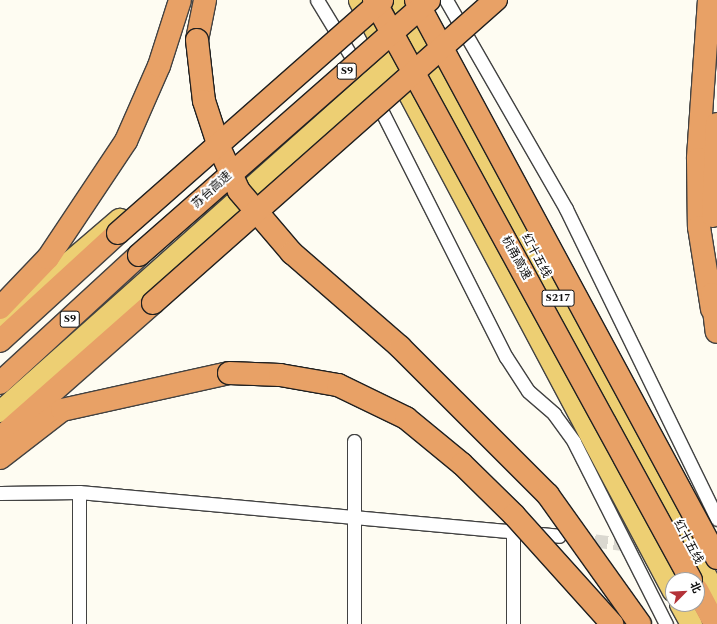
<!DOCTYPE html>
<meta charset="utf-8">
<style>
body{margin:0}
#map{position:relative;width:717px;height:624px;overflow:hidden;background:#fefcf2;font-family:Spectral,"Noto Sans SC",serif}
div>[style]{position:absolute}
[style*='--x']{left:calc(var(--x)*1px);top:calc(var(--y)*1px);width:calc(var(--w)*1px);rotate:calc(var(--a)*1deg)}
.minor-tunnel>*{height:13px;margin-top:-6.5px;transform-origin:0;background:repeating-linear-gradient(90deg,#dad8d0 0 13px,transparent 0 19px)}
.roads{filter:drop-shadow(1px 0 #424242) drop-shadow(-1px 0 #424242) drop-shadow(0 1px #424242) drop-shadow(0 -1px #424242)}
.minor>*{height:13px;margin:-6.5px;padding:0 6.5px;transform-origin:6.5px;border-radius:6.5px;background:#fff}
.primary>*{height:21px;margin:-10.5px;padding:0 10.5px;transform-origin:10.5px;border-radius:10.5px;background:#edcf73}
.motorway>*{height:22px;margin:-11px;padding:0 11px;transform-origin:11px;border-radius:11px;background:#e8a166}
.bridges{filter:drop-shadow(1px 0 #202020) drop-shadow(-1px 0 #202020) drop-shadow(0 1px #202020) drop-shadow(0 -1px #202020)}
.motorway-bridge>*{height:22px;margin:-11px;padding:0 11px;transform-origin:11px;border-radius:11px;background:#e8a166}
span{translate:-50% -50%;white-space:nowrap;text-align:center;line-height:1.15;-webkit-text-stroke:4px #fff;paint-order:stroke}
.shield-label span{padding:1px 3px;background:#fff;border:1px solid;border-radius:3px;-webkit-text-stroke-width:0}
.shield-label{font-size:11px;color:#0f0f0f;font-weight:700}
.street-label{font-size:12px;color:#0f0f0f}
.north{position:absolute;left:665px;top:572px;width:40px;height:40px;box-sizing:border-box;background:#fff;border:1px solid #9f9f9f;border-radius:50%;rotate:66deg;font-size:11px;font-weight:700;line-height:16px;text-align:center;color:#0f0f0f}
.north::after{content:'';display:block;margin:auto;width:14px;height:18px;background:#b43238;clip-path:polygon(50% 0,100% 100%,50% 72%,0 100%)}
</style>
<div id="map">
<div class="minor-tunnel">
<i style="--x:576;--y:538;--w:79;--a:7.3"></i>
</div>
<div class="roads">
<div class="minor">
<i style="--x:317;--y:0;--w:81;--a:58.7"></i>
<i style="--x:446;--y:0;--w:241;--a:60.1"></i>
<i style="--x:566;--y:209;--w:345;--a:64"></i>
<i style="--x:376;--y:100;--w:288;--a:63.2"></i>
<i style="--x:506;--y:357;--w:40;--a:57.1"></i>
<i style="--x:528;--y:391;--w:35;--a:41"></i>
<i style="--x:554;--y:414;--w:34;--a:54"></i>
<i style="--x:574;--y:442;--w:204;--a:63.2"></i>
<i style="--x:354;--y:441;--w:183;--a:90"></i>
<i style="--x:79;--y:492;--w:132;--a:90"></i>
<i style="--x:0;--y:493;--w:79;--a:-0.7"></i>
<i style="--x:79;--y:492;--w:482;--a:5.2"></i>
<i style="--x:513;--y:624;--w:92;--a:-90"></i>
</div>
<div class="primary">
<i style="--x:359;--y:0;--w:669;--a:62.02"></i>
<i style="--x:400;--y:0;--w:676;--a:62.03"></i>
<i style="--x:0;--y:321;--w:157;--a:-40.6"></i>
<i style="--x:0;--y:411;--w:538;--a:-41.69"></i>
<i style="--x:680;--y:604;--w:23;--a:61"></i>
</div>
<div class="motorway">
<i style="--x:709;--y:0;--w:159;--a:94"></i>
<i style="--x:698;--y:159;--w:68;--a:89.2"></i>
<i style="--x:699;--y:227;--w:83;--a:81"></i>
<i style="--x:197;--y:40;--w:41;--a:-78.7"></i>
<i style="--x:713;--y:216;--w:92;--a:-87.5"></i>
<i style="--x:712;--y:294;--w:38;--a:83"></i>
<i style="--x:0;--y:308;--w:69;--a:-46.2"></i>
<i style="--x:48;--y:258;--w:141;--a:-56.3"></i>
<i style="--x:126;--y:141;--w:82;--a:-66.3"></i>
<i style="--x:159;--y:66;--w:69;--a:-72.3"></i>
<i style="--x:0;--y:341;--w:160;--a:-42.5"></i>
<i style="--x:0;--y:383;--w:189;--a:-42.6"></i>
<i style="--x:0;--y:438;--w:204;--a:-41.4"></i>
<i style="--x:0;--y:458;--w:78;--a:-37.7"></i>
<i style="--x:62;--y:410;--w:171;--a:-12.5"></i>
<i style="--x:697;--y:590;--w:38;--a:62"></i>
</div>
</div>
<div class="bridges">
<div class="motorway-bridge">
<i style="--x:374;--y:0;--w:661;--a:61.34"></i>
<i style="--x:416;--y:0;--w:634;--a:61.66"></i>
<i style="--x:197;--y:40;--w:61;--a:83.5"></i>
<i style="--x:204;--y:101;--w:48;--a:71.9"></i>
<i style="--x:219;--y:147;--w:48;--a:65.6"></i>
<i style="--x:239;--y:191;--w:82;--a:49.5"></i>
<i style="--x:292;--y:253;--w:143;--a:41"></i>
<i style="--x:400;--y:347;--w:209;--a:45"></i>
<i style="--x:548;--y:495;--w:158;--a:54.5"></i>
<i style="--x:118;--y:233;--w:352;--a:-41.4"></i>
<i style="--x:139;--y:255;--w:386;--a:-41.3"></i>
<i style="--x:153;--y:303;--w:458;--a:-41.5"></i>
<i style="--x:229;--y:373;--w:51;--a:2.2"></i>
<i style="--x:280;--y:375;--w:59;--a:9.8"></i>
<i style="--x:338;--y:385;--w:76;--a:25.9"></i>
<i style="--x:406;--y:418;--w:72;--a:39.4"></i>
<i style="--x:462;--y:464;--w:73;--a:44.4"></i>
<i style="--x:514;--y:515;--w:147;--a:48"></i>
</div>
</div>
<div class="shield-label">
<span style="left:347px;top:71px">S9</span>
<span style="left:558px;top:298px">S217</span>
<span style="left:70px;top:319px">S9</span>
</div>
<div class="street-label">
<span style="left:212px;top:190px;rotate:-42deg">苏台高速</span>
<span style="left:536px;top:256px;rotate:62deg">红十五线</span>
<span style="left:516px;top:258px;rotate:61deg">杭甬高速</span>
<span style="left:688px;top:542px;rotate:62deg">红十五线</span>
</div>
<div class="north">北</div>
</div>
